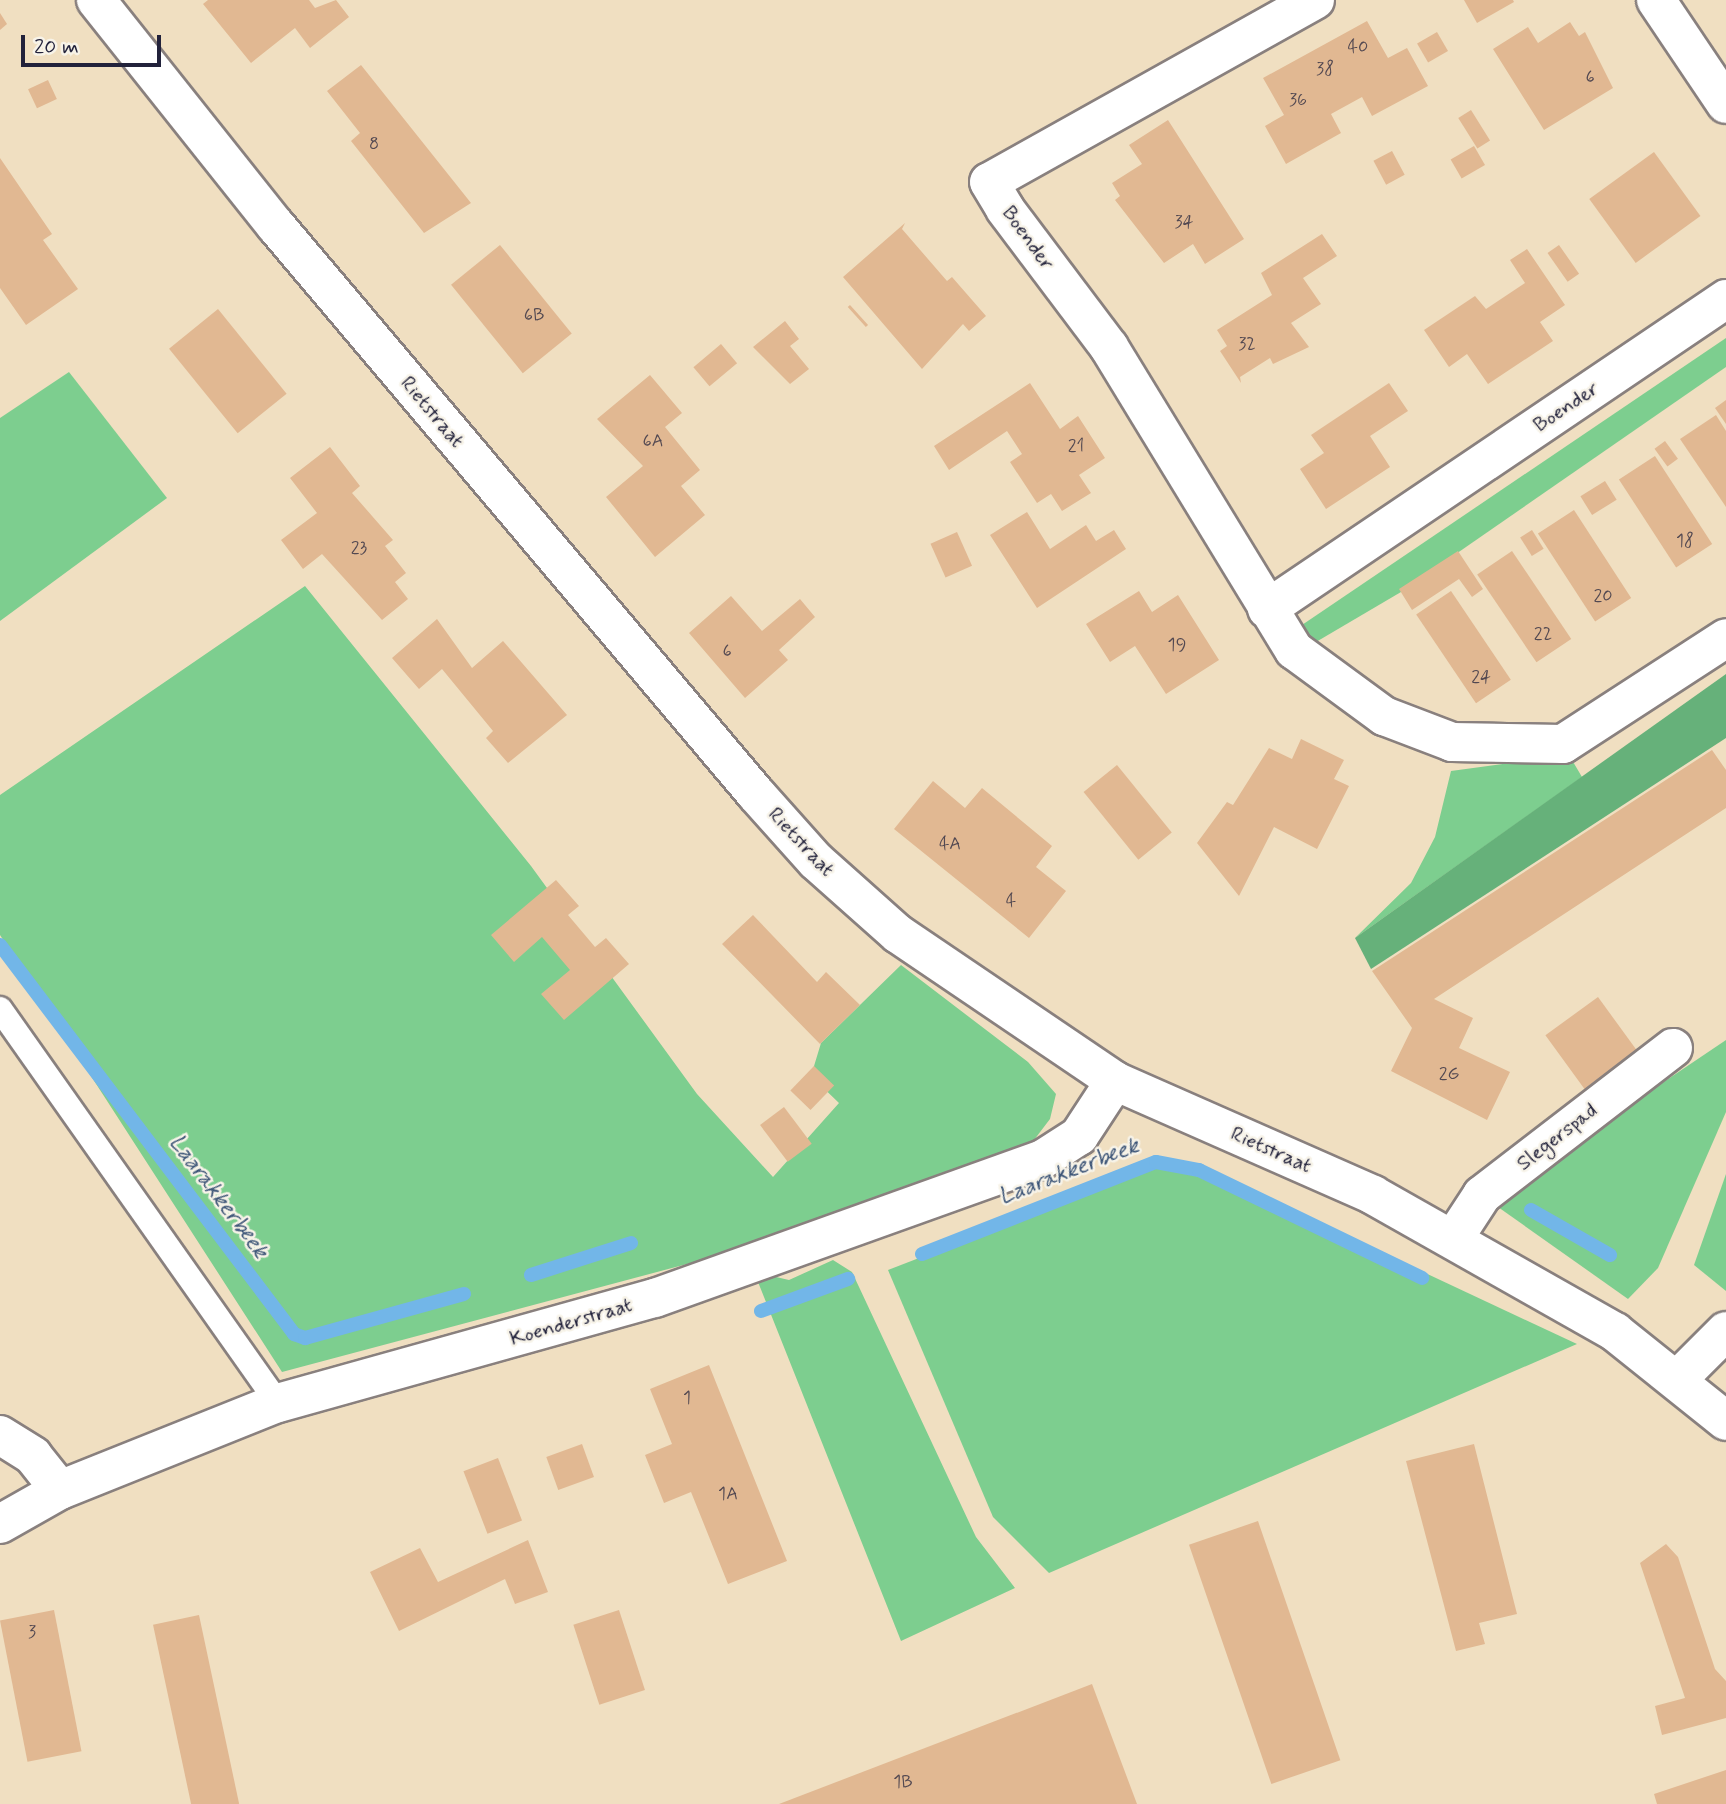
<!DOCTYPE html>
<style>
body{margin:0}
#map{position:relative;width:1726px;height:1804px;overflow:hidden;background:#f0dfc1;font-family:Mynerve,sans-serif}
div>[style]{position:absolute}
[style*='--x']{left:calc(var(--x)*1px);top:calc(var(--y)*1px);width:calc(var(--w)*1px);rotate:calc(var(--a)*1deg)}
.green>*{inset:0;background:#7dce8f}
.forest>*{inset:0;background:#66b17a}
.stream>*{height:14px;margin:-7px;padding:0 7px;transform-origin:7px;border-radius:7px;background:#72b6e8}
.building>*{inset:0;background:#e1b892;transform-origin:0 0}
.roads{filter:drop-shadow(2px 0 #89807e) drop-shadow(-2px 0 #89807e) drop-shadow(0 2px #89807e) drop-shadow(0 -2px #89807e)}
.service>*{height:24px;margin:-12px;padding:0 12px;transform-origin:12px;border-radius:12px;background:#fff}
.minor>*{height:38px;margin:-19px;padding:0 19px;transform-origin:19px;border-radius:19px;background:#fff}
.tertiary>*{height:38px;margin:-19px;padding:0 19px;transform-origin:19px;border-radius:19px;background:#fff}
span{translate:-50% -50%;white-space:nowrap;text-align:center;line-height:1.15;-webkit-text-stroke:5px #f7f3e8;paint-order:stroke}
.number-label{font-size:18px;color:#524851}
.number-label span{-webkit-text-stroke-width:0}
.street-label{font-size:21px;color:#22223b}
.water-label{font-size:23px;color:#3e5678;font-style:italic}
.scale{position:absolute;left:21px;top:35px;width:140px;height:32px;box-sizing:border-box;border:4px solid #22223b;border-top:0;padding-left:9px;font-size:21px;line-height:24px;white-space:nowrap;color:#22223b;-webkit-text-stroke:5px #f7f3e8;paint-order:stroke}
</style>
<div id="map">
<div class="green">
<i style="clip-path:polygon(1726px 338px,1726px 367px,1401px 592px,1316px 642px,1299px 627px)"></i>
<i style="clip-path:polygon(69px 372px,167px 498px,0 621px,0 418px)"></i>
<i style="clip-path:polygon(305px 586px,531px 866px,697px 1094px,773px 1177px,839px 1103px,811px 1076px,821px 1043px,901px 965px,1028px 1062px,1056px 1094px,1050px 1119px,1034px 1140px,822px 1228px,282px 1372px,0 935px,0 795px)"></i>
<i style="clip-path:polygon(1569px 755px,1582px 777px,1355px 938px,1411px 883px,1435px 837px,1451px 771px)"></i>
<i style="clip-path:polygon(1726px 1040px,1726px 1112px,1658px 1268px,1628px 1299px,1498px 1207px,1542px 1164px)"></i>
<i style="clip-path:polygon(1159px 1165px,1233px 1183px,1577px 1344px,1049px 1573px,993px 1517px,888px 1270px)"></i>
<i style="clip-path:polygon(1726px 1174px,1726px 1291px,1694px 1265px)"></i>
<i style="clip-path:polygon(833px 1260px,852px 1272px,976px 1537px,1015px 1588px,901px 1641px,754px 1272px,789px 1280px)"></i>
</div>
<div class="forest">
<i style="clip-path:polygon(1726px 674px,1726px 738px,1371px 969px,1355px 938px)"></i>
</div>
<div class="stream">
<i style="--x:0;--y:945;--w:488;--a:52.9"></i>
<i style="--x:294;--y:1334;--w:12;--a:20"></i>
<i style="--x:305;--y:1338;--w:165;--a:-15.5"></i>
<i style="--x:1531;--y:1210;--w:91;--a:29.7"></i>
<i style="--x:922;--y:1254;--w:251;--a:-21.5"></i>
<i style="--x:1156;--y:1162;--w:44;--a:10.5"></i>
<i style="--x:1199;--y:1170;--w:248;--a:25.8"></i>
<i style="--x:531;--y:1275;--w:105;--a:-17.7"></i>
<i style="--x:761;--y:1311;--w:93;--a:-20.2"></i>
</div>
<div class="building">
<i style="clip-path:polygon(208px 0,309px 0,315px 8px,336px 0,349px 17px,310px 48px,295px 28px,251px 63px,203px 4px)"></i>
<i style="clip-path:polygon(1464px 0,1513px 0,1514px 2px,1477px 23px)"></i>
<i style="clip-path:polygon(0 13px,7px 24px,0 30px)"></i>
<i style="clip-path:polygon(1367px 21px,1388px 58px,1407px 48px,1428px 86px,1372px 116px,1362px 97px,1331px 114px,1341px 133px,1286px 164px,1265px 126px,1284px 115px,1263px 78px)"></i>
<i style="clip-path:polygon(1570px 22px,1579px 36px,1585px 32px,1613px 88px,1544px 130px,1493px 49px,1528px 27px,1538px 43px)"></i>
<i style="left:1437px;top:32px;width:22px;height:23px;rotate:60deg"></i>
<i style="clip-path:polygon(361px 65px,471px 203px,424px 233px,351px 141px,360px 133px,327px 91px)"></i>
<i style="left:48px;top:80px;width:21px;height:22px;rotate:65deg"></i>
<i style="left:1471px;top:110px;width:36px;height:15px;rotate:58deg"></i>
<i style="clip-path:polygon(1168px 120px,1244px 239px,1205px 264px,1193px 244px,1164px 263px,1115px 200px,1120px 196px,1112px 183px,1142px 164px,1129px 145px)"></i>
<i style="left:1474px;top:146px;width:22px;height:27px;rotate:60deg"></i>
<i style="left:1392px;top:151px;width:27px;height:21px;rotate:62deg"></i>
<i style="left:1654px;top:152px;width:79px;height:80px;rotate:54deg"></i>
<i style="clip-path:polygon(0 158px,52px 234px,43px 240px,78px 289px,26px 325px,0 288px)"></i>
<i style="clip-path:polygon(905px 223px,902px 229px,947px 281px,952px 277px,986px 316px,969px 331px,963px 324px,922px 369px,843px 277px)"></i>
<i style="clip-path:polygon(1322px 234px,1337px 256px,1303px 278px,1321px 304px,1291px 323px,1309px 347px,1273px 364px,1270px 358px,1240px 377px,1241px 383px,1220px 351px,1227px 346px,1217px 330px,1272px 295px,1261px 273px)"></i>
<i style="left:500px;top:245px;width:114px;height:63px;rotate:51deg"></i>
<i style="left:1559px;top:245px;width:35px;height:14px;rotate:55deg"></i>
<i style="clip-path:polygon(1527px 249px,1565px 305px,1540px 322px,1553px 341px,1488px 384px,1467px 354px,1449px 367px,1424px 330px,1475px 296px,1486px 309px,1525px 283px,1510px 260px)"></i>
<i style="left:850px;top:305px;width:27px;height:3px;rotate:48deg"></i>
<i style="left:218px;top:309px;width:109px;height:63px;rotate:51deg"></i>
<i style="clip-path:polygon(785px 321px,799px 339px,790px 346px,809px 369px,790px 384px,753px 347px)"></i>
<i style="left:721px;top:344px;width:25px;height:36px;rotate:50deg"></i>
<i style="clip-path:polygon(650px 375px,682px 413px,665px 427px,700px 470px,681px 486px,705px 515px,655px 557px,606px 497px,643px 466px,597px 419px)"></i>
<i style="clip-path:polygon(1030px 383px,1060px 429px,1078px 416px,1105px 458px,1079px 475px,1091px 493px,1062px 511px,1051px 494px,1037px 503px,1010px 462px,1022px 454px,1007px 431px,949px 470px,934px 446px)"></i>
<i style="clip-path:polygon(1389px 383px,1408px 411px,1370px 436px,1390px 467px,1326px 509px,1300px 469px,1324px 453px,1311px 435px)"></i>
<i style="clip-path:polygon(1726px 400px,1726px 424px,1715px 408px)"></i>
<i style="clip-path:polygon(1716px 415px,1726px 431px,1726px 507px,1680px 439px)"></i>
<i style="left:1665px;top:441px;width:22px;height:13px;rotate:54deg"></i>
<i style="clip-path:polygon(330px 447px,360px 486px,352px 493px,393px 540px,385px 546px,406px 573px,395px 582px,408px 599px,382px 620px,322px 554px,303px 569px,281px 540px,317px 513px,290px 478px)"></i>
<i style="left:1655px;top:456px;width:105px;height:43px;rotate:57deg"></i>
<i style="left:1605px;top:481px;width:22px;height:29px;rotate:58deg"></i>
<i style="left:1574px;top:510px;width:105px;height:43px;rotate:57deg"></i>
<i style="clip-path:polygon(1027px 512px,1050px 549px,1086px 525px,1096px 541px,1114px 530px,1126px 549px,1037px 608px,990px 535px)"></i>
<i style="left:1532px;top:530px;width:22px;height:14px;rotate:58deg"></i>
<i style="left:957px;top:532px;width:37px;height:29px;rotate:66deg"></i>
<i style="clip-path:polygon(1458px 551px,1483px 589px,1472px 597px,1459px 579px,1412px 610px,1399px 589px)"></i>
<i style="left:1512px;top:551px;width:106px;height:42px;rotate:56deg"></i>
<i style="clip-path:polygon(1139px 591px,1152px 612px,1178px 595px,1219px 660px,1166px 694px,1135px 646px,1110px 662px,1086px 624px)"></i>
<i style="left:1451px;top:591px;width:107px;height:42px;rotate:56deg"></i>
<i style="clip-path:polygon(731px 596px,762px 631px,800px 599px,815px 617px,779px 650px,788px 660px,745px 698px,689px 633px)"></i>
<i style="clip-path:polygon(437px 619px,472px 668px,503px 641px,567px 715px,508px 763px,486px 738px,493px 731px,442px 669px,419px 689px,392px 658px)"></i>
<i style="clip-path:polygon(1301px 739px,1344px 760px,1334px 779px,1349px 786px,1317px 849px,1274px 827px,1239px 896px,1197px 843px,1227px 802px,1233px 805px,1269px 748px,1292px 759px)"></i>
<i style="clip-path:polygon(1712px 750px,1726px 770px,1726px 808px,1434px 999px,1473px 1018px,1459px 1048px,1510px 1072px,1487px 1120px,1391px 1071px,1412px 1028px,1372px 971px)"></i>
<i style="left:1117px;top:765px;width:87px;height:43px;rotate:51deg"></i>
<i style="clip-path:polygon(933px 781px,965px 808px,982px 788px,1052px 846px,1036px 867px,1066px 891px,1029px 938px,894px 829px)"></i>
<i style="clip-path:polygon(556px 880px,579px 906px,568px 915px,595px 947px,606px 938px,629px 964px,564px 1020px,541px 994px,570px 970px,542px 937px,514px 962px,491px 935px)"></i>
<i style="clip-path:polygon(753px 915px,817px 982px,826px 972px,860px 1005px,820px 1044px,722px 944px)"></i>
<i style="left:1598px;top:997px;width:69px;height:65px;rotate:54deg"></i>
<i style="left:814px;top:1066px;width:28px;height:34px;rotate:44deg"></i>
<i style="left:784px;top:1107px;width:46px;height:30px;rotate:53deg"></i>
<i style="clip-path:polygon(709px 1365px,787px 1561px,728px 1584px,691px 1492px,664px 1503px,645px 1455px,672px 1444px,650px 1389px)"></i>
<i style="left:582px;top:1444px;width:35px;height:38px;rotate:70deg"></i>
<i style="clip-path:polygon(1474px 1444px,1517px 1614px,1479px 1623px,1485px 1644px,1456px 1651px,1406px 1461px)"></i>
<i style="left:498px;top:1458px;width:67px;height:37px;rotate:69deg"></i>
<i style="left:1258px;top:1521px;width:253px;height:73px;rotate:71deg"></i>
<i style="clip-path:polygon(528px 1540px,548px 1592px,515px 1604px,505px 1579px,399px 1631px,370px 1572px,420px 1548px,438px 1582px)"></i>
<i style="clip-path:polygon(1666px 1544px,1678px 1557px,1715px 1669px,1726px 1681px,1726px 1718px,1662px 1735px,1655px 1706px,1685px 1698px,1640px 1563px)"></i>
<i style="left:54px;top:1610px;width:144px;height:55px;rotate:79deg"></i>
<i style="left:619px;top:1610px;width:84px;height:48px;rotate:72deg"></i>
<i style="left:199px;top:1615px;width:193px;height:47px;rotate:78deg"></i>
<i style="clip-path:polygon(1092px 1684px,1137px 1804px,779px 1804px)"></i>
<i style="clip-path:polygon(1726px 1770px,1726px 1804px,1657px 1804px,1654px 1794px)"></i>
</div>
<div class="roads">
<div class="service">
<i style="--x:0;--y:1009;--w:482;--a:54.8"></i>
</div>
<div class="minor">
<i style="--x:1315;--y:0;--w:373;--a:150.8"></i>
<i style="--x:989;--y:182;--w:31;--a:59"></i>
<i style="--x:1005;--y:209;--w:173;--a:53"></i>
<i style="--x:1109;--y:347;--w:355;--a:58.6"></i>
<i style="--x:1294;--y:650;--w:112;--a:36.3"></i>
<i style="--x:1384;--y:716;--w:73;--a:20.9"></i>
<i style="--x:1452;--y:742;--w:111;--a:1"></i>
<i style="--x:1563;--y:744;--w:194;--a:-33"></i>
<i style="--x:1656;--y:0;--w:125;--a:56.1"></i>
<i style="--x:1267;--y:609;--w:554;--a:-34.03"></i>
<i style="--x:1454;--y:1238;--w:51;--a:-56.9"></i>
<i style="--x:1482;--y:1195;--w:241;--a:-37.6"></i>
<i style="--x:1677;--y:1380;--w:69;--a:-45"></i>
<i style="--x:0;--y:1435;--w:39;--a:32"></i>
<i style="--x:33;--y:1456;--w:43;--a:51.5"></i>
<i style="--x:0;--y:1524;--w:69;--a:-29.5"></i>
<i style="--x:60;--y:1490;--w:235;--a:-21.8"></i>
<i style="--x:278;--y:1403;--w:391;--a:-15.6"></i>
<i style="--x:655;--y:1298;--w:412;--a:-19.7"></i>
<i style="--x:1043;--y:1159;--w:43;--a:-32.6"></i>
<i style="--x:1079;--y:1136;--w:66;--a:-56.8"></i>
</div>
<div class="tertiary">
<i style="--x:96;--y:0;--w:289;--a:51.5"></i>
<i style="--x:276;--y:226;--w:744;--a:49.8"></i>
<i style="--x:756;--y:794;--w:90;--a:48.2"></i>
<i style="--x:816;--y:861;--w:110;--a:41.7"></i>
<i style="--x:898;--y:934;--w:262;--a:34.1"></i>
<i style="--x:1115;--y:1081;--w:282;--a:23.8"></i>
<i style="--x:1373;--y:1195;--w:278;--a:29.5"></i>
<i style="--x:1615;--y:1332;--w:142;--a:38.7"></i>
</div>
</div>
<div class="number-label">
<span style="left:1358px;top:47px">40</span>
<span style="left:1325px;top:69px">38</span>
<span style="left:1590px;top:77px">6</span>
<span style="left:1298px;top:100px">36</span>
<span style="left:374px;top:144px">8</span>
<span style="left:1184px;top:222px">34</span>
<span style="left:534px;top:315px">6B</span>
<span style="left:1247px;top:344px">32</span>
<span style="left:653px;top:441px">6A</span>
<span style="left:1076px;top:446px">21</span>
<span style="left:1685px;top:541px">18</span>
<span style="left:359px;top:548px">23</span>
<span style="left:1603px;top:596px">20</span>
<span style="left:1543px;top:634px">22</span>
<span style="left:1177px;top:645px">19</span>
<span style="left:727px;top:651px">6</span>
<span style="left:1481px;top:677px">24</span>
<span style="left:950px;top:844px">4A</span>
<span style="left:1011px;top:901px">4</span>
<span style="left:1449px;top:1074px">2G</span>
<span style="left:687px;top:1398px">1</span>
<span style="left:728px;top:1494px">1A</span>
<span style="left:32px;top:1632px">3</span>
<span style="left:903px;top:1782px">1B</span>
</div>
<div class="street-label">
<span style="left:1028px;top:238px;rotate:54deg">Boender</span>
<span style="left:1566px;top:407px;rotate:-34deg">Boender</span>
<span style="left:432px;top:412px;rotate:50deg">Rietstraat</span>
<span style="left:801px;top:842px;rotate:47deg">Rietstraat</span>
<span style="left:1557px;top:1137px;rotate:-38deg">Slegerspad</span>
<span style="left:1271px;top:1150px;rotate:24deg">Rietstraat</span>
<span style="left:571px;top:1322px;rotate:-16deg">Koenderstraat</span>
</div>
<div class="water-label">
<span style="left:1069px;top:1172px;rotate:-21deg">Laarakkerbeek</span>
<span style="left:218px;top:1197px;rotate:53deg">Laarakkerbeek</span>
</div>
<div class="scale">20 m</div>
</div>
